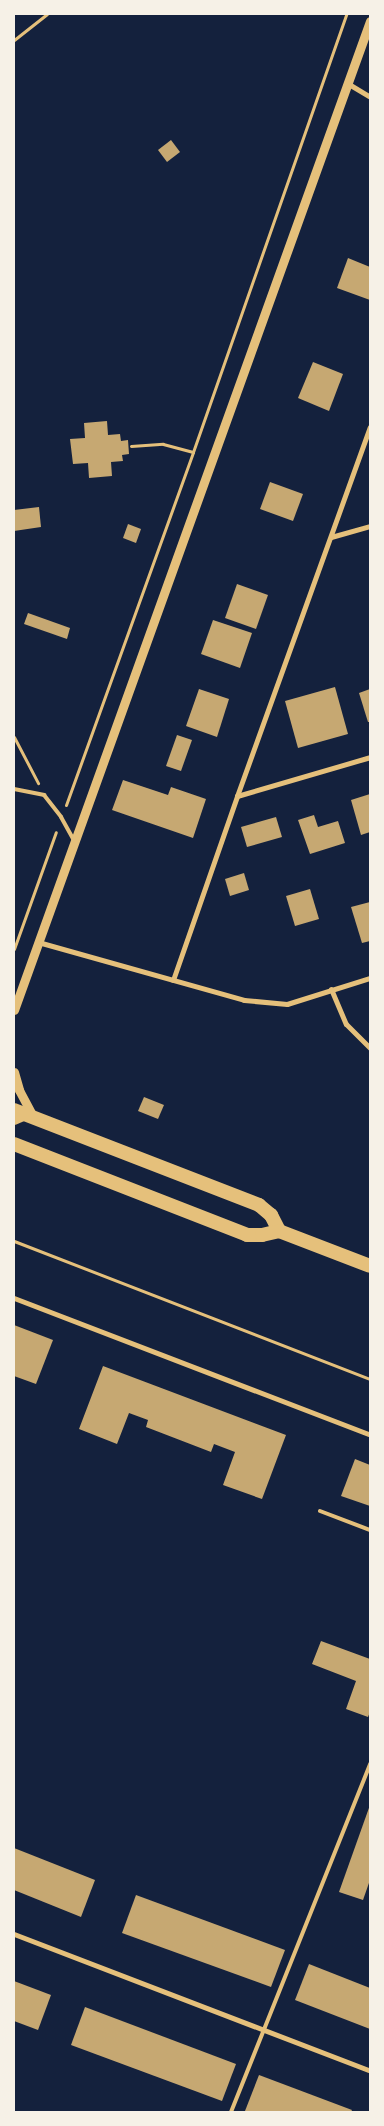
<!DOCTYPE html>
<html>
<head>
<meta charset="utf-8">
<style>
  body { margin:0 }
  #map { position:relative; width:384px; height:2126px; overflow:hidden; background:#14213d; font-family:"Exo 2",sans-serif }
  div>[style] { position:absolute }
  .building>* { inset:0; background:#c6a872 }
  .path>* { height:3px; margin:-1.5px; padding:0 1.5px; transform-origin:1.5px; border-radius:1.5px; background:#e5c07b }
  .service>* { height:4px; margin:-2px; padding:0 2px; transform-origin:2px; border-radius:2px; background:#e5c07b }
  .minor>* { height:5px; margin:-2.5px; padding:0 2.5px; transform-origin:2.5px; border-radius:2.5px; background:#e5c07b }
  .tertiary>* { height:9px; margin:-4.5px; padding:0 4.5px; transform-origin:4.5px; border-radius:4.5px; background:#e5c07b }
  .trunk>* { height:14px; margin:-7px; padding:0 7px; transform-origin:7px; border-radius:7px; background:#e5c07b }
  span { translate:-50% -50%; white-space:nowrap; text-align:center; line-height:1.15; -webkit-text-stroke:5px #f6f1e7; paint-order:stroke }
  .frame { position:absolute; inset:0; border:15px solid #f6f1e7; pointer-events:none }
</style>
</head>
<body>
<div id="map">
  <div class="building">
    <i style="clip-path:polygon(171px 140px,180px 152px,167px 162px,158px 150px)"></i>
    <i style="clip-path:polygon(348px 258px,370px 267px,370px 300px,337px 288px)"></i>
    <i style="clip-path:polygon(313px 362px,343px 374px,329px 411px,298px 398px)"></i>
    <i style="clip-path:polygon(107px 421px,108px 435px,120px 434px,121px 441px,128px 440px,129px 454px,122px 455px,123px 461px,111px 462px,112px 476px,89px 478px,88px 463px,73px 464px,70px 439px,85px 438px,84px 423px)"></i>
    <i style="clip-path:polygon(270px 482px,303px 494px,293px 521px,260px 509px)"></i>
    <i style="clip-path:polygon(39px 507px,41px 527px,14px 531px,14px 510px)"></i>
    <i style="clip-path:polygon(128px 524px,141px 529px,136px 543px,123px 538px)"></i>
    <i style="clip-path:polygon(237px 584px,268px 595px,256px 629px,225px 618px)"></i>
    <i style="clip-path:polygon(28px 613px,70px 628px,67px 639px,24px 624px)"></i>
    <i style="clip-path:polygon(213px 620px,252px 633px,240px 668px,201px 654px)"></i>
    <i style="clip-path:polygon(335px 687px,348px 734px,298px 748px,285px 701px)"></i>
    <i style="clip-path:polygon(199px 689px,229px 699px,217px 737px,186px 726px)"></i>
    <i style="clip-path:polygon(370px 689px,370px 722px,368px 722px,359px 693px)"></i>
    <i style="clip-path:polygon(177px 735px,192px 740px,181px 771px,166px 766px)"></i>
    <i style="clip-path:polygon(123px 780px,168px 795px,171px 787px,206px 799px,193px 838px,112px 810px)"></i>
    <i style="clip-path:polygon(370px 794px,370px 832px,361px 835px,351px 800px)"></i>
    <i style="clip-path:polygon(314px 815px,318px 827px,338px 821px,345px 843px,310px 854px,298px 820px)"></i>
    <i style="clip-path:polygon(276px 817px,282px 837px,247px 847px,241px 827px)"></i>
    <i style="clip-path:polygon(244px 873px,249px 890px,230px 896px,225px 879px)"></i>
    <i style="clip-path:polygon(310px 889px,319px 919px,295px 926px,286px 896px)"></i>
    <i style="clip-path:polygon(370px 902px,370px 941px,362px 943px,351px 907px)"></i>
    <i style="clip-path:polygon(144px 1097px,164px 1105px,158px 1119px,138px 1111px)"></i>
    <i style="clip-path:polygon(14px 1325px,53px 1340px,36px 1384px,14px 1376px)"></i>
    <i style="clip-path:polygon(103px 1366px,286px 1435px,262px 1499px,223px 1485px,235px 1452px,214px 1444px,211px 1452px,146px 1427px,148px 1420px,129px 1413px,117px 1444px,79px 1429px)"></i>
    <i style="clip-path:polygon(355px 1459px,370px 1465px,370px 1506px,341px 1496px)"></i>
    <i style="clip-path:polygon(321px 1641px,370px 1659px,370px 1712px,368px 1717px,346px 1709px,356px 1681px,312px 1664px)"></i>
    <i style="clip-path:polygon(370px 1805px,370px 1880px,363px 1900px,339px 1892px)"></i>
    <i style="clip-path:polygon(14px 1848px,95px 1880px,81px 1917px,14px 1890px)"></i>
    <i style="clip-path:polygon(136px 1895px,285px 1950px,271px 1987px,122px 1933px)"></i>
    <i style="clip-path:polygon(309px 1964px,370px 1988px,370px 2029px,295px 2000px)"></i>
    <i style="clip-path:polygon(14px 1981px,51px 1995px,38px 2030px,14px 2021px)"></i>
    <i style="clip-path:polygon(85px 2007px,236px 2064px,222px 2101px,71px 2045px)"></i>
    <i style="clip-path:polygon(259px 2075px,352px 2110px,351px 2112px,245px 2111px)"></i>
  </div>
  <div class="path">
    <i style="left:14px;top:40px;width:42px;rotate:-38.2deg"></i>
    <i style="left:131px;top:446px;width:32px;rotate:-4deg"></i>
    <i style="left:163px;top:444px;width:31px;rotate:15deg"></i>
    <i style="left:14px;top:737px;width:52px;rotate:62.4deg"></i>
    <i style="left:66px;top:805px;width:375px;rotate:-70.2deg"></i>
    <i style="left:193px;top:452px;width:464px;rotate:-70.7deg"></i>
    <i style="left:14px;top:949px;width:124px;rotate:-70.3deg"></i>
    <i style="left:14px;top:1241px;width:382px;rotate:21.2deg"></i>
  </div>
  <div class="service">
    <i style="left:14px;top:789px;width:31px;rotate:11deg"></i>
    <i style="left:44px;top:795px;width:28px;rotate:52deg"></i>
    <i style="left:61px;top:817px;width:26px;rotate:61deg"></i>
    <i style="left:320px;top:1511px;width:53px;rotate:20.8deg"></i>
    <i style="left:231px;top:2112px;width:375px;rotate:-68.2deg"></i>
  </div>
  <div class="minor">
    <i style="left:347px;top:83px;width:27px;rotate:31deg"></i>
    <i style="left:331px;top:537px;width:41px;rotate:-15.8deg"></i>
    <i style="left:237px;top:796px;width:139px;rotate:-16.3deg"></i>
    <i style="left:38px;top:942px;width:214px;rotate:15.7deg"></i>
    <i style="left:244px;top:1000px;width:43px;rotate:5.3deg"></i>
    <i style="left:287px;top:1004px;width:87px;rotate:-17.4deg"></i>
    <i style="left:173px;top:980px;width:195px;rotate:-70.8deg"></i>
    <i style="left:237px;top:796px;width:392px;rotate:-70.2deg"></i>
    <i style="left:331px;top:989px;width:38px;rotate:67deg"></i>
    <i style="left:346px;top:1024px;width:34px;rotate:45deg"></i>
    <i style="left:14px;top:1298px;width:381px;rotate:21deg"></i>
    <i style="left:14px;top:1934px;width:381px;rotate:21deg"></i>
  </div>
  <div class="tertiary">
    <i style="left:14px;top:1010px;width:1051px;rotate:-70.2deg"></i>
    <i style="left:14px;top:1072px;width:19px;rotate:74deg"></i>
    <i style="left:19px;top:1090px;width:32px;rotate:62deg"></i>
    <i style="left:14px;top:1120px;width:12px;rotate:-24deg"></i>
  </div>
  <div class="trunk">
    <i style="left:14px;top:1110px;width:263px;rotate:21.2deg"></i>
    <i style="left:259px;top:1205px;width:16px;rotate:40deg"></i>
    <i style="left:271px;top:1215px;width:18px;rotate:63deg"></i>
    <i style="left:14px;top:1144px;width:250px;rotate:21.3deg"></i>
    <i style="left:247px;top:1235px;width:15px"></i>
    <i style="left:262px;top:1235px;width:17px;rotate:-13deg"></i>
    <i style="left:279px;top:1231px;width:97px;rotate:21deg"></i>
  </div>
  <div class="frame"></div>
</div>
</body>
</html>
